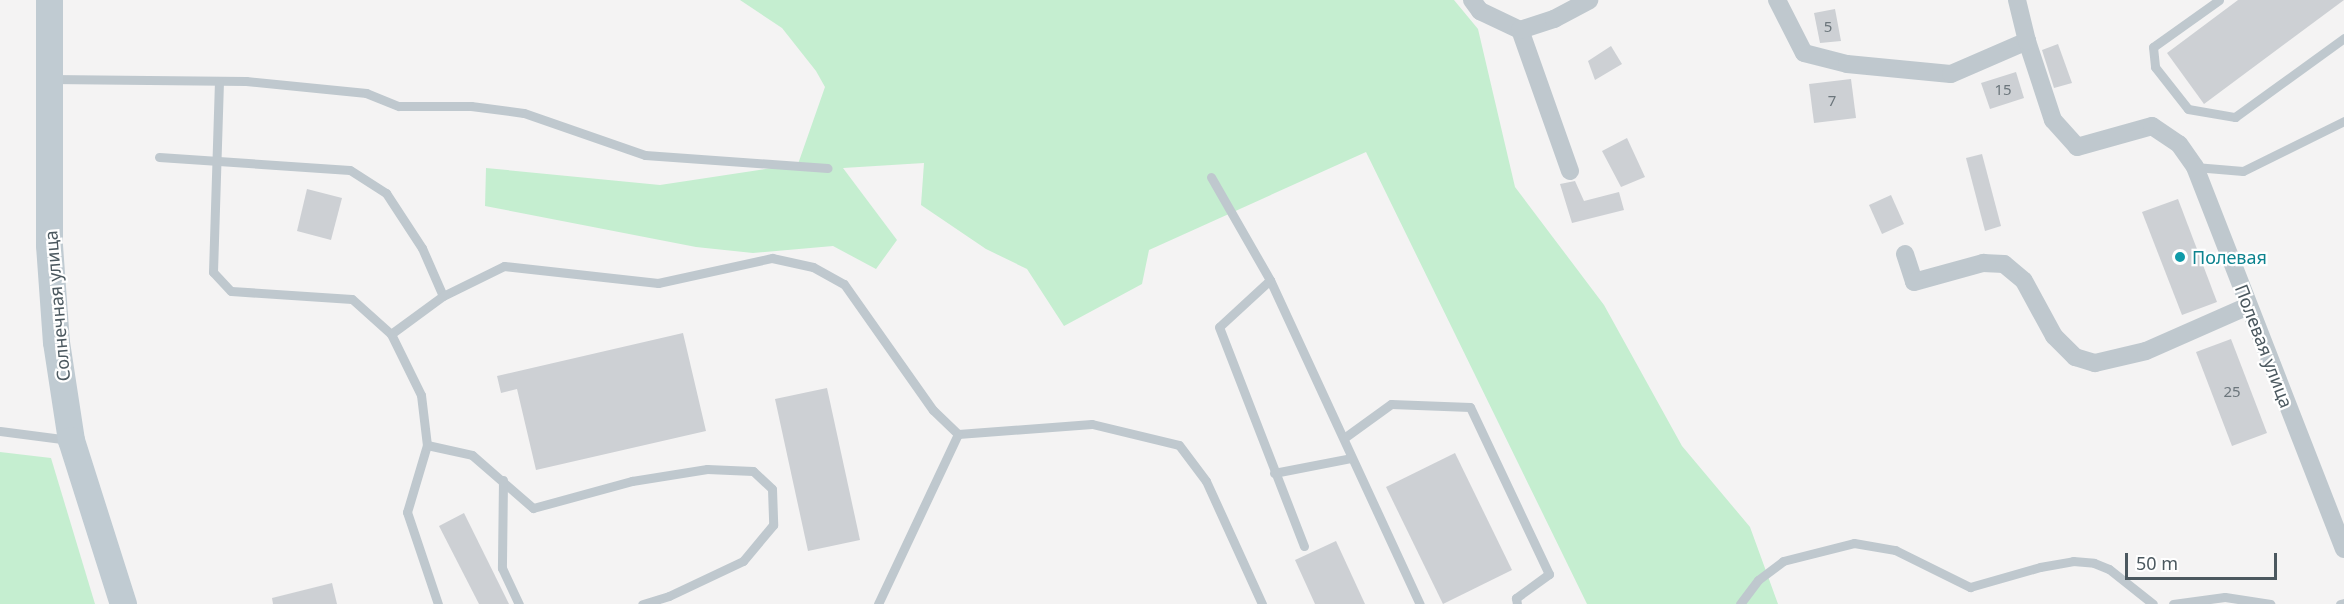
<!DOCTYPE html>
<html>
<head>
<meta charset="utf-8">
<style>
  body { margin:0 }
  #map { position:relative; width:2344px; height:604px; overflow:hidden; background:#f4f3f3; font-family:"Noto Sans",sans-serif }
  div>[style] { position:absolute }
  .green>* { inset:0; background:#c5eed0 }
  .building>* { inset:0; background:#cdd0d4 }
  .lane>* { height:9px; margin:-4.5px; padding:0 4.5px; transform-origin:4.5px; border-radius:4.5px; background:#bfc8ce }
  .street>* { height:18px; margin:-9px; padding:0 9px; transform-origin:9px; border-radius:9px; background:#bfc8ce }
  .secondary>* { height:27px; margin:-13.5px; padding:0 13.5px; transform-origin:13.5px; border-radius:13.5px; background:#c0cbd2 }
  .dots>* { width:16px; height:16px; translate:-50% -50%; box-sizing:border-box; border:3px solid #fff; border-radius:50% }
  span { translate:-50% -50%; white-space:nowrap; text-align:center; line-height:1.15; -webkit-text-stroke:4.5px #fff; paint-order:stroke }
  .number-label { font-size:15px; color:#6c767c }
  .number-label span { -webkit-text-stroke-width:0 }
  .culture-label { font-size:18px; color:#0d838f }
  .left { translate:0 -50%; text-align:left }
  .street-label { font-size:18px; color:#4b585f }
  .scale { position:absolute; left:2125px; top:553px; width:152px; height:27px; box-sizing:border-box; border:3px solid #4b585f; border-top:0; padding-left:8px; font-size:18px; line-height:21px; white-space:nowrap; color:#4b585f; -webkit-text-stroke:4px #fff; paint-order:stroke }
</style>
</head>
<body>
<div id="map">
  <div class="green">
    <i style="clip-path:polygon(740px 0,1454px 0,1478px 29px,1515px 187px,1604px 305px,1682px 446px,1750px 527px,1778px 604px,1587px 604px,1366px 152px,1149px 250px,1142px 284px,1064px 326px,1027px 269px,986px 249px,921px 205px,924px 163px,843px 168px,897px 240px,876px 269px,833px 246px,753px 253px,696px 247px,485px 206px,486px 168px,660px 185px,798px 164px,825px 87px,816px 71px,782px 28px)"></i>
    <i style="clip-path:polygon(0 452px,51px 458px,95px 604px,0 604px)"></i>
  </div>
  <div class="building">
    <i style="clip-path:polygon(2238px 0,2344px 0,2204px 104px,2167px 53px)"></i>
    <i style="clip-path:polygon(1835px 9px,1841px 41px,1820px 43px,1814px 13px)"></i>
    <i style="clip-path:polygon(2058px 44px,2072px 83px,2054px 88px,2042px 50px)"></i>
    <i style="clip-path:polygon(1611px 46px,1622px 64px,1595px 80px,1588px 61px)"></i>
    <i style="clip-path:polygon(2016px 72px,2024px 98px,1990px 109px,1981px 83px)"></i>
    <i style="clip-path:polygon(1851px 79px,1856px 118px,1814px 123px,1809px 84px)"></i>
    <i style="clip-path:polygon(1627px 138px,1645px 177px,1621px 187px,1602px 151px)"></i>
    <i style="clip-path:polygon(1982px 154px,2001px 226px,1985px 231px,1966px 158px)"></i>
    <i style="clip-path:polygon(1575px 181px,1584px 201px,1619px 192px,1624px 210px,1572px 223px,1560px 184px)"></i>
    <i style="clip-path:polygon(307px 189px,342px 198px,331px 240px,297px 231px)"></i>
    <i style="clip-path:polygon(1891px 195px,1904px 224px,1882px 234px,1869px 205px)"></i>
    <i style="clip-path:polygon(2178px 199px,2217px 302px,2182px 315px,2142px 212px)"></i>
    <i style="clip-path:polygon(683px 333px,706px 431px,536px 470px,517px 389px,501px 393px,497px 376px)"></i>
    <i style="clip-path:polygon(2231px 339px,2267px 433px,2232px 446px,2196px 352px)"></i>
    <i style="clip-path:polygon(827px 388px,860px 540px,808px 551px,775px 399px)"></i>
    <i style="clip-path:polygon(1455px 453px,1512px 570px,1443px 604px,1386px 487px)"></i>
    <i style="clip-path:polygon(464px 513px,509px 604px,479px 604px,439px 526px)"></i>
    <i style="clip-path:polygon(1336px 541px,1365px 604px,1315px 604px,1295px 560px)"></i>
    <i style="clip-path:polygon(332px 583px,337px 604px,273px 604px,272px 598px)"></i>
  </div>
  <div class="lane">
    <i style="left:2219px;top:0;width:81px;rotate:144.5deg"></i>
    <i style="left:2153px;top:47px;width:20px;rotate:84deg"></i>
    <i style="left:2155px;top:67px;width:53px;rotate:51.8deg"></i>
    <i style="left:2188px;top:109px;width:48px;rotate:9.7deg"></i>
    <i style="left:2235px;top:117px;width:135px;rotate:-35.9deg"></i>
    <i style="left:51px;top:79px;width:195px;rotate:0.6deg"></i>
    <i style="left:246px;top:81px;width:121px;rotate:5.7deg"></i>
    <i style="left:366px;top:93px;width:35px;rotate:22deg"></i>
    <i style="left:399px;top:106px;width:72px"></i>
    <i style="left:471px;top:106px;width:53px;rotate:7.5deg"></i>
    <i style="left:524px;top:113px;width:128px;rotate:19.1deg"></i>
    <i style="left:645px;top:155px;width:183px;rotate:4.1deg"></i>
    <i style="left:219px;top:81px;width:191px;rotate:91.8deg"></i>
    <i style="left:213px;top:272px;width:26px;rotate:47deg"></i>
    <i style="left:231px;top:291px;width:121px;rotate:3.8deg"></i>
    <i style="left:352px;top:299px;width:52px;rotate:41.9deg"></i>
    <i style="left:391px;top:334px;width:68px;rotate:63.8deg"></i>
    <i style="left:421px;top:395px;width:50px;rotate:83.2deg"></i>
    <i style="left:427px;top:445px;width:70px;rotate:106.6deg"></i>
    <i style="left:407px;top:512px;width:97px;rotate:71.4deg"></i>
    <i style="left:159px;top:157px;width:191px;rotate:3.9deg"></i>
    <i style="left:350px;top:170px;width:43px;rotate:32.6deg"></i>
    <i style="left:386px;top:193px;width:66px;rotate:56.8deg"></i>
    <i style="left:422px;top:248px;width:52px;rotate:66.4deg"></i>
    <i style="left:2195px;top:167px;width:48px;rotate:4.8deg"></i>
    <i style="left:2243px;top:171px;width:113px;rotate:-26.3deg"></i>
    <i style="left:1211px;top:177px;width:119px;rotate:60.2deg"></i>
    <i style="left:1270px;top:280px;width:357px;rotate:65.2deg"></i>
    <i style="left:1270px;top:280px;width:69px;rotate:137.3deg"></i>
    <i style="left:1219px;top:327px;width:235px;rotate:68.8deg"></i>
    <i style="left:391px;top:334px;width:64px;rotate:-36.2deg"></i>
    <i style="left:443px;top:296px;width:68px;rotate:-26.2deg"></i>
    <i style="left:504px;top:266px;width:155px;rotate:6.3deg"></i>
    <i style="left:658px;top:283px;width:117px;rotate:-12.4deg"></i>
    <i style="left:772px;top:258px;width:42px;rotate:12.4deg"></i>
    <i style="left:813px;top:267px;width:35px;rotate:29deg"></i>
    <i style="left:844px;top:284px;width:154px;rotate:54.8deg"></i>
    <i style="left:933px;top:410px;width:35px;rotate:44deg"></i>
    <i style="left:958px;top:434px;width:134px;rotate:-4.3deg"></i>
    <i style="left:1092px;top:424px;width:89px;rotate:13.6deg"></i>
    <i style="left:1179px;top:445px;width:45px;rotate:53.1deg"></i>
    <i style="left:1206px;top:481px;width:135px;rotate:65.5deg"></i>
    <i style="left:0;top:431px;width:70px;rotate:7.4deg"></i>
    <i style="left:1344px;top:438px;width:58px;rotate:-35.9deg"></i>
    <i style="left:1391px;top:404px;width:79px;rotate:2.2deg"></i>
    <i style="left:1470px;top:407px;width:185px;rotate:64.7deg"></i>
    <i style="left:1549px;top:574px;width:41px;rotate:144deg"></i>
    <i style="left:1516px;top:598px;width:6px;rotate:81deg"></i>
    <i style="left:427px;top:445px;width:46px;rotate:12.5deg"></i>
    <i style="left:472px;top:455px;width:81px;rotate:41deg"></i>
    <i style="left:533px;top:508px;width:103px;rotate:-15.3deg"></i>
    <i style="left:632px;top:481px;width:76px;rotate:-9.1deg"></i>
    <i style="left:707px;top:469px;width:46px;rotate:2.5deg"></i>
    <i style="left:753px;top:471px;width:26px;rotate:43deg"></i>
    <i style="left:772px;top:489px;width:36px;rotate:88deg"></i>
    <i style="left:773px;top:525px;width:47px;rotate:129.8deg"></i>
    <i style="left:743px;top:561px;width:82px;rotate:154.7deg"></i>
    <i style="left:669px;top:596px;width:28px;rotate:163deg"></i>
    <i style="left:1274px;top:473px;width:78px;rotate:-11deg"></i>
    <i style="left:503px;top:480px;width:88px;rotate:90.7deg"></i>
    <i style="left:502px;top:568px;width:40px;rotate:65deg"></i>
    <i style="left:878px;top:604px;width:188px;rotate:-64.8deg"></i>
    <i style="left:1740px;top:604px;width:30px;rotate:-53deg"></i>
    <i style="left:1758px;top:580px;width:31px;rotate:-37deg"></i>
    <i style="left:1783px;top:561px;width:73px;rotate:-14.2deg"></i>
    <i style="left:1854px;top:543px;width:42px;rotate:9.7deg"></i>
    <i style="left:1895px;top:550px;width:84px;rotate:26.3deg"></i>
    <i style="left:1970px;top:587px;width:73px;rotate:-15.9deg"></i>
    <i style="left:2040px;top:567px;width:34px;rotate:-10deg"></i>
    <i style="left:2073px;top:561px;width:21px;rotate:5deg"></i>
    <i style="left:2094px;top:563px;width:16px;rotate:22deg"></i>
    <i style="left:2109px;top:569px;width:56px;rotate:38.5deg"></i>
    <i style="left:2173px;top:604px;width:52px;rotate:-7.7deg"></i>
    <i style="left:2225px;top:597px;width:46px;rotate:8.8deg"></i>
    <i style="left:2340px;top:604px;width:4px;rotate:-14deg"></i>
  </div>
  <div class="street">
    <i style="left:1472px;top:0;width:14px;rotate:54deg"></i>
    <i style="left:1480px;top:11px;width:44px;rotate:25.4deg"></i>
    <i style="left:1777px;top:0;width:59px;rotate:63deg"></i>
    <i style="left:1804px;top:53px;width:44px;rotate:14.3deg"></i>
    <i style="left:1847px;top:64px;width:104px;rotate:5.5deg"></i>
    <i style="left:1951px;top:74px;width:83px;rotate:-23.5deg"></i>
    <i style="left:2027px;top:41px;width:83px;rotate:71.8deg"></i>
    <i style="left:2053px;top:120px;width:36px;rotate:48deg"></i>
    <i style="left:2077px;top:147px;width:78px;rotate:-15.6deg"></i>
    <i style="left:2152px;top:126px;width:32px;rotate:34deg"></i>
    <i style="left:2179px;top:144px;width:28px;rotate:55deg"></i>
    <i style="left:2195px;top:167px;width:410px;rotate:68.7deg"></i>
    <i style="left:2017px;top:0;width:42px;rotate:76.3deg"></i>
    <i style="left:1570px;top:171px;width:150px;rotate:-109.5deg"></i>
    <i style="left:1520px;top:30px;width:36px;rotate:-18deg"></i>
    <i style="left:1554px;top:19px;width:40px;rotate:-28deg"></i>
    <i style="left:1905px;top:254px;width:29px;rotate:72deg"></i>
    <i style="left:1914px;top:282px;width:72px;rotate:-15.4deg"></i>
    <i style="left:1983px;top:263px;width:21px;rotate:3deg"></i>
    <i style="left:2004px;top:264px;width:26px;rotate:40deg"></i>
    <i style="left:2024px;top:281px;width:63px;rotate:61.4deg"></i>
    <i style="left:2054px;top:336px;width:30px;rotate:45deg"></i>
    <i style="left:2075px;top:357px;width:21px;rotate:17deg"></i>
    <i style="left:2095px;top:363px;width:52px;rotate:-13.2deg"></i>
    <i style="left:2146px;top:351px;width:111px;rotate:-23.8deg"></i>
  </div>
  <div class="secondary">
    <i style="left:49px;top:0;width:245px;rotate:90deg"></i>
    <i style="left:49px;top:245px;width:97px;rotate:85.9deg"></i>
    <i style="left:56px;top:342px;width:99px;rotate:81.3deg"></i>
    <i style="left:71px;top:440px;width:172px;rotate:72.4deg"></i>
  </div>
  <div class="dots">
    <i style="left:2180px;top:257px;background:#0f9aa8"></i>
  </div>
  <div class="number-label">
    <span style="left:1828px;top:27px">5</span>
    <span style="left:2003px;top:90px">15</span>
    <span style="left:1832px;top:101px">7</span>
    <span style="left:2232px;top:392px">25</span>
  </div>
  <div class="culture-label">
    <span class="left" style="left:2192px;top:257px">Полевая</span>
  </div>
  <div class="street-label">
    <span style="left:57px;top:306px;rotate:-95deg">Солнечная улица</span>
    <span style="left:2264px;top:346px;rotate:69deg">Полевая улица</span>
  </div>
  <div class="scale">50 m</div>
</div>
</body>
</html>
